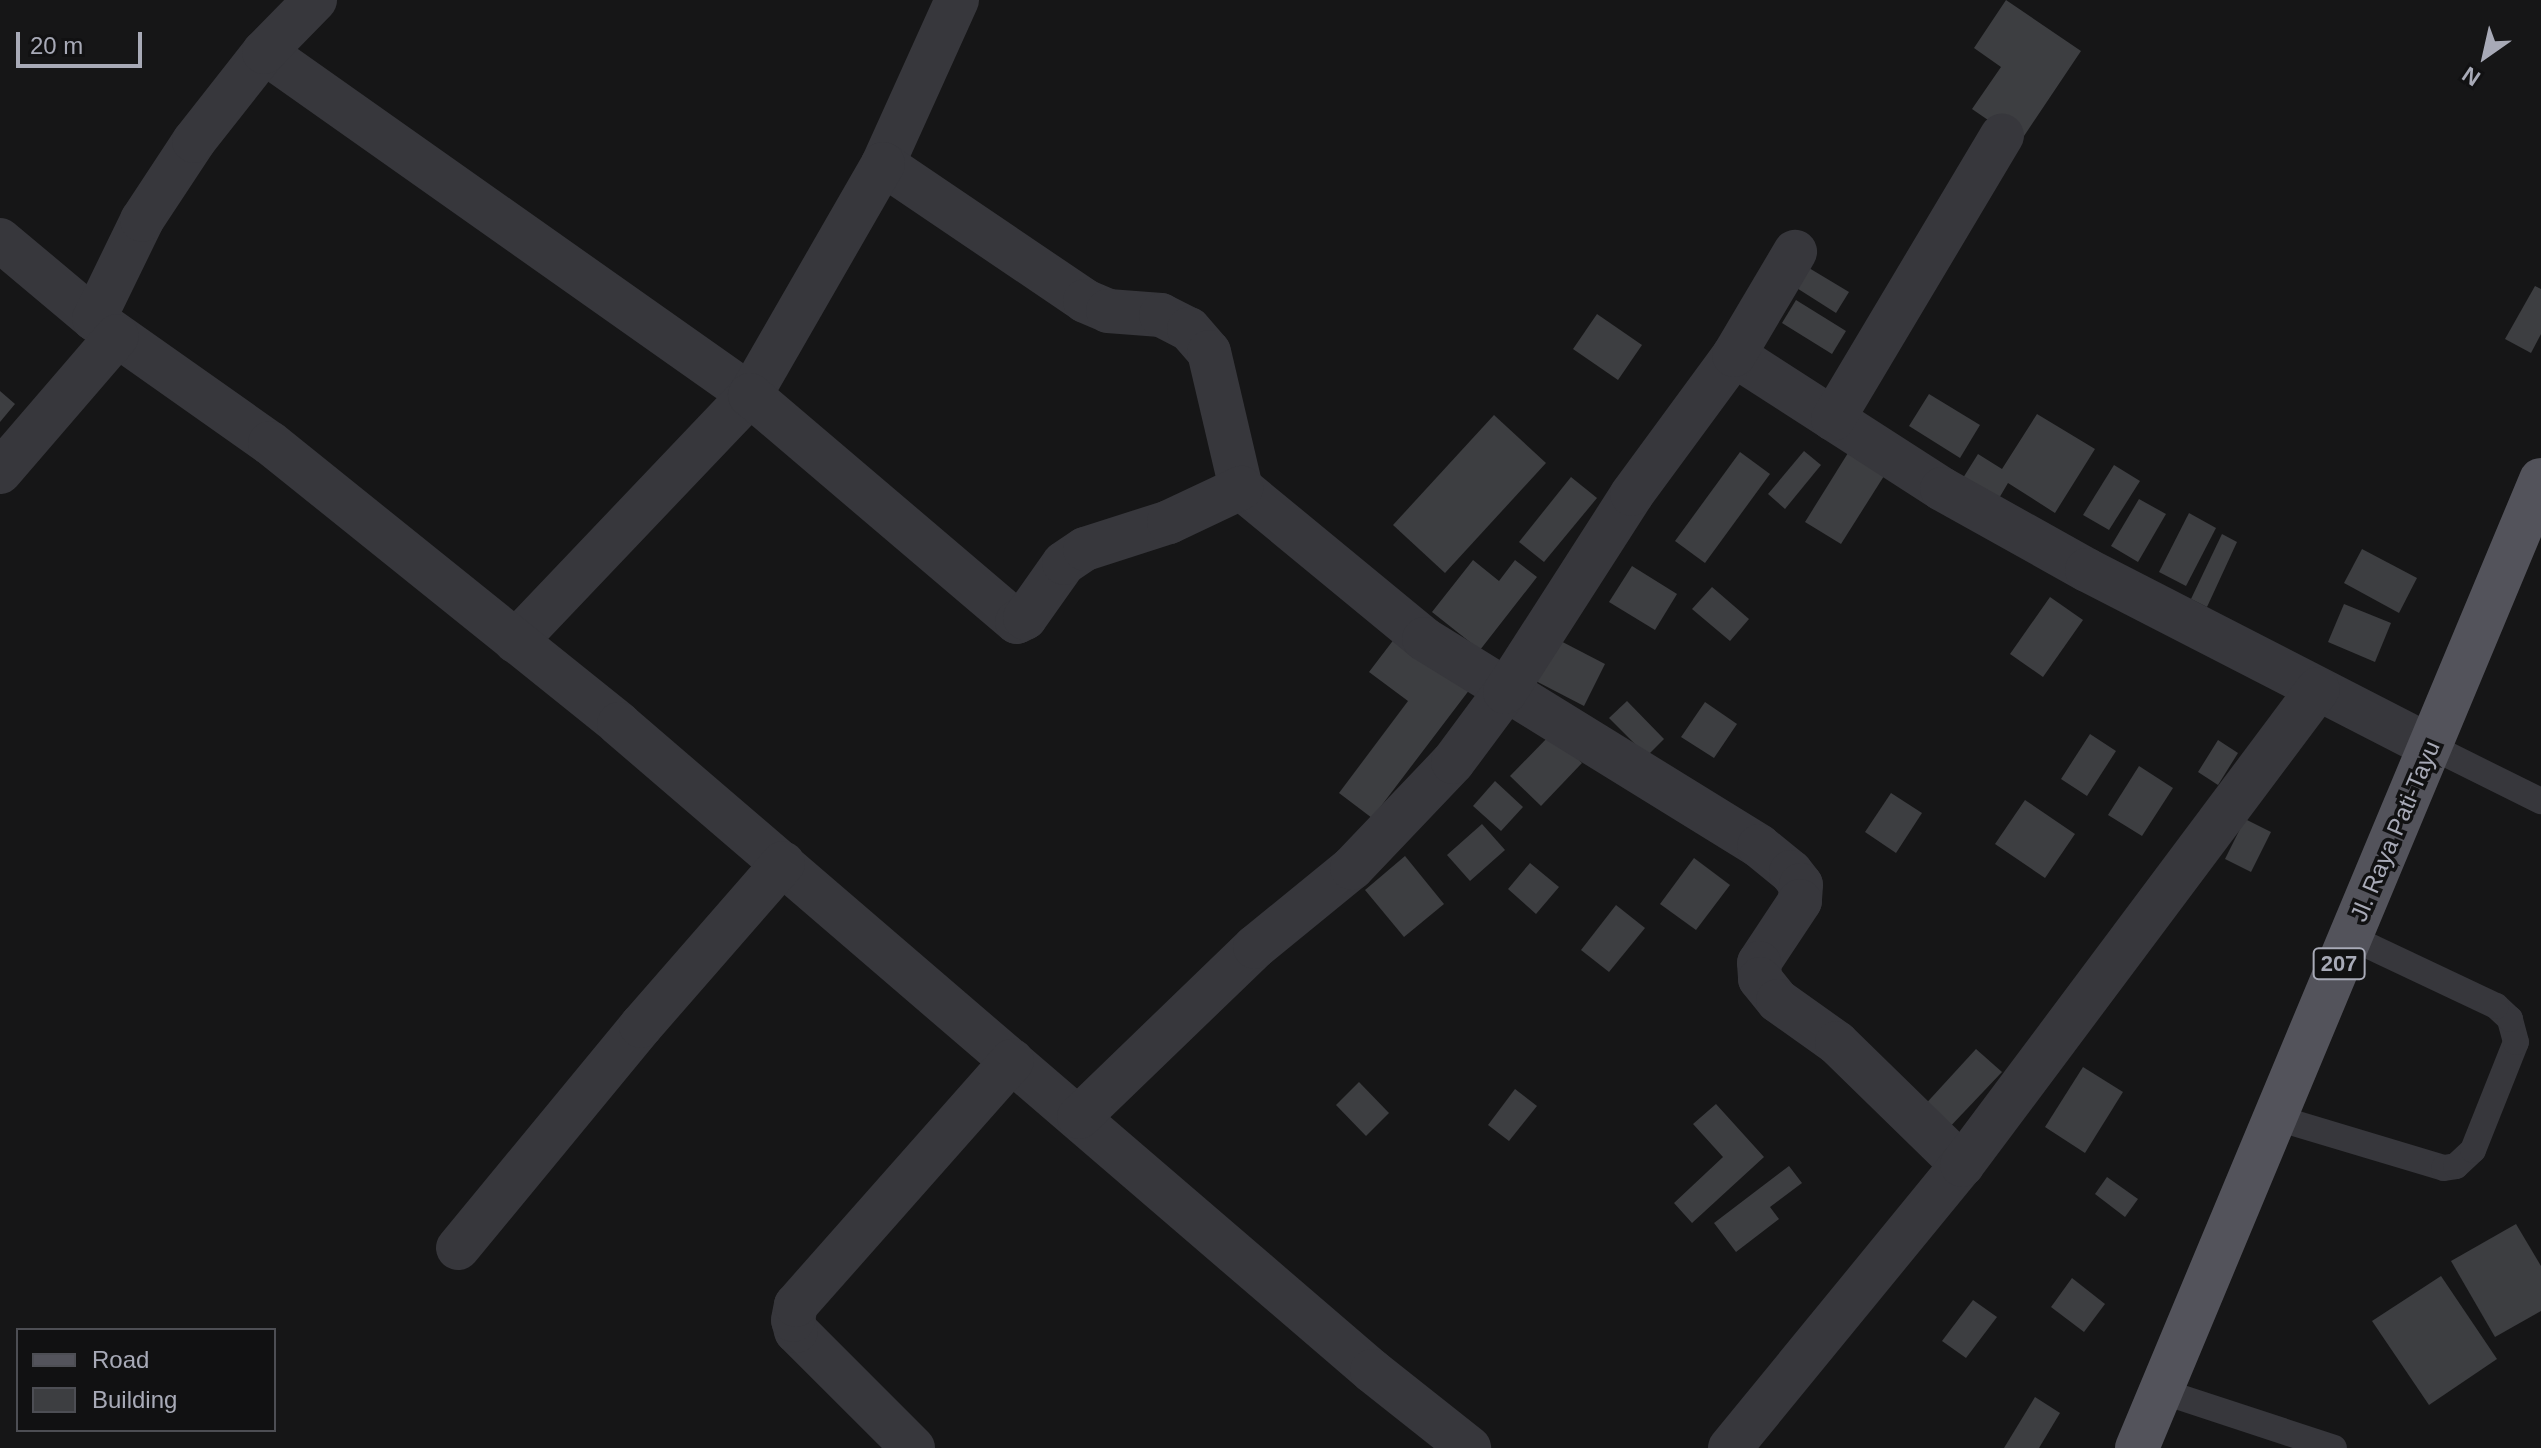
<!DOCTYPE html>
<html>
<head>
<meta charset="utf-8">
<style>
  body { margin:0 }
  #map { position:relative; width:2541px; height:1448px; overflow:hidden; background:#161617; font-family:Helvetica,sans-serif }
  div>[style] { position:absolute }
  .building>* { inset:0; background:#3d3e41 }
  .service>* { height:26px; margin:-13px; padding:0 13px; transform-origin:13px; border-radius:13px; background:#37373c }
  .minor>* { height:44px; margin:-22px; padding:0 22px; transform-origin:22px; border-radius:22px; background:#37373c }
  .primary>* { height:44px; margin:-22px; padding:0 22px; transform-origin:22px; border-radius:22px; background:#53535b }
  span { translate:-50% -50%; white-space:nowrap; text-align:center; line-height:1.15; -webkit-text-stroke:7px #111112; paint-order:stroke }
  .shield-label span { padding:2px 6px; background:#111112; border:2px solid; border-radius:6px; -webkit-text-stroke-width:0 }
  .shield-label { font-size:22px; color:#a8aab7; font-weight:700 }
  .street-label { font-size:24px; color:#a8aab7 }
  .legend { position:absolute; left:16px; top:1328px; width:260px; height:104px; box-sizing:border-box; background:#111112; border:2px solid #4d4e54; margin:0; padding:10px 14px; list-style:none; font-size:24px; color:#a8aab7 }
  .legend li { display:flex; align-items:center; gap:16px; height:40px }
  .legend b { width:40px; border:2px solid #4d4e54 }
  .north { position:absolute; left:2445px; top:16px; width:80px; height:80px; -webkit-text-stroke:6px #111112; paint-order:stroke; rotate:214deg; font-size:22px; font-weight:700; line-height:32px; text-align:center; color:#a8aab7 }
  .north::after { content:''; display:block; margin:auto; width:28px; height:36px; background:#a8aab7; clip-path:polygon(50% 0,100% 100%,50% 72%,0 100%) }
  .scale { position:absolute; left:16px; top:32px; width:126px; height:36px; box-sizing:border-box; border:4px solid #a8aab7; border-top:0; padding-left:10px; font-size:24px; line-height:28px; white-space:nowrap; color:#a8aab7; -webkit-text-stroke:6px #111112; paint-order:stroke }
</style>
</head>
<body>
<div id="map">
  <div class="building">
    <i style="clip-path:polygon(2006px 0,2081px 51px,2020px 142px,1972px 109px,2001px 67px,1974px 48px)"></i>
    <i style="clip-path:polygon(1804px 265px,1849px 292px,1836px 313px,1792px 285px)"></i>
    <i style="clip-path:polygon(2535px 286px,2541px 289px,2541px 334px,2531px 353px,2505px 339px)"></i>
    <i style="clip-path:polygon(1796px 300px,1846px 331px,1832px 354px,1782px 323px)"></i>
    <i style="clip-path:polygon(1597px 314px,1642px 345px,1618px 380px,1573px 349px)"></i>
    <i style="clip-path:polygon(0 391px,15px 404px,0 422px)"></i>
    <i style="clip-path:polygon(1929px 394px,1980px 425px,1960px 458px,1909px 426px)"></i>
    <i style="clip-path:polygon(2037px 414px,2095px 449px,2055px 513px,2008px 483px,1998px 500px,1963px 478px,1978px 454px,2002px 469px)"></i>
    <i style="clip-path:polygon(1494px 415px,1546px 463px,1445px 573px,1393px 525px)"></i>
    <i style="clip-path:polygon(1804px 451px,1821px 465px,1785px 509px,1768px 494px)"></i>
    <i style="clip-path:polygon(1740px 452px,1770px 474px,1705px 563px,1675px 541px)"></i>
    <i style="clip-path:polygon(1848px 453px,1884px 476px,1841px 544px,1805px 522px)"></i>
    <i style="clip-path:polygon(2114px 465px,2140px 481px,2109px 530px,2083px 515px)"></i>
    <i style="clip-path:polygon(1571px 477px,1597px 498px,1544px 562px,1519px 542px)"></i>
    <i style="clip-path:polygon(2139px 499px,2166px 514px,2138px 562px,2111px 546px)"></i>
    <i style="clip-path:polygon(2189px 513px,2216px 528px,2186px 586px,2159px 572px)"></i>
    <i style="clip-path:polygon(2222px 534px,2237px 542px,2207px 607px,2191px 599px)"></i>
    <i style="clip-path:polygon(2362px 549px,2417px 578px,2399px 613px,2344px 583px)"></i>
    <i style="clip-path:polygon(1473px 560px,1499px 581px,1515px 560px,1537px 577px,1480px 650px,1432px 612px)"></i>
    <i style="clip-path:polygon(1632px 566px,1677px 594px,1655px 630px,1609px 602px)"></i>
    <i style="clip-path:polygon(1712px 587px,1749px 619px,1730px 641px,1692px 609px)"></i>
    <i style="clip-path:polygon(2050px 597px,2083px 620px,2043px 677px,2010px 654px)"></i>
    <i style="clip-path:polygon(2344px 604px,2391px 623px,2375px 662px,2328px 642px)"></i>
    <i style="clip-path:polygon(1398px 634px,1470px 689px,1372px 818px,1339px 793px,1408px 701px,1369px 672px)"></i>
    <i style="clip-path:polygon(1551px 636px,1605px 664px,1584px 706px,1530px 678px)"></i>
    <i style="clip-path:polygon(1627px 701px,1664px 739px,1647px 756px,1609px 718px)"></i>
    <i style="clip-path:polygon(1705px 702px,1737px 724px,1714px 758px,1681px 737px)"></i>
    <i style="clip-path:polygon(1551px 734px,1582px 763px,1541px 806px,1510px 776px)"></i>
    <i style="clip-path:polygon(2090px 734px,2116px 751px,2087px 796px,2061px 779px)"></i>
    <i style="clip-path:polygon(2218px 740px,2238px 753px,2218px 785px,2198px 772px)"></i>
    <i style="clip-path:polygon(2139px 766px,2173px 788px,2142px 836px,2108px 815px)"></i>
    <i style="clip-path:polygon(1495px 781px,1523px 807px,1501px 831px,1473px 806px)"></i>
    <i style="clip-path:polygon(1891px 793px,1922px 813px,1896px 853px,1865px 832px)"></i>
    <i style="clip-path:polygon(2025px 800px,2075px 834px,2045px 878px,1995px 844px)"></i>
    <i style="clip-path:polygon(2245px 819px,2271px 832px,2251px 872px,2225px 859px)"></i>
    <i style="clip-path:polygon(1482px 824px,1505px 850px,1470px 881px,1447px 855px)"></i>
    <i style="clip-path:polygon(1405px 856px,1444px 904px,1404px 937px,1365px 890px)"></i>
    <i style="clip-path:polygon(1694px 858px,1730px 885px,1696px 930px,1660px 904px)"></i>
    <i style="clip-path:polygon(1530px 863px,1559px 887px,1536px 914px,1508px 889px)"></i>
    <i style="clip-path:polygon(1616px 905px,1645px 928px,1609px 972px,1581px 950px)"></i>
    <i style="clip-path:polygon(1976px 1049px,2002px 1072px,1945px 1132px,1921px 1109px)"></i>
    <i style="clip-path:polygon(2083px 1067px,2123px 1092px,2085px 1153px,2045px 1127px)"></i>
    <i style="clip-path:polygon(1359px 1082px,1389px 1113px,1366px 1136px,1336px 1105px)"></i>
    <i style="clip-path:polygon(1515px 1089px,1537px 1106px,1509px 1141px,1488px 1125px)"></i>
    <i style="clip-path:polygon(1716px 1104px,1764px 1157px,1692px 1223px,1674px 1203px,1723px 1157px,1693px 1124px)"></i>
    <i style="clip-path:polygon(1789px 1166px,1802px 1183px,1770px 1207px,1779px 1219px,1736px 1252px,1714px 1223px)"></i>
    <i style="clip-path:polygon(2107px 1177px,2138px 1199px,2125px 1217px,2095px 1194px)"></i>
    <i style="clip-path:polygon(2516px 1224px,2541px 1266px,2541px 1311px,2495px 1337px,2451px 1261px)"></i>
    <i style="clip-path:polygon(2441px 1276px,2497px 1359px,2429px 1405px,2372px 1321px)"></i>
    <i style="clip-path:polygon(2072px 1278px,2105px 1304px,2084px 1332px,2051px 1307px)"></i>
    <i style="clip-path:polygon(1973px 1300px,1997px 1317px,1966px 1358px,1942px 1341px)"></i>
    <i style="clip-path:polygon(2035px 1397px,2060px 1413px,2039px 1448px,2004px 1448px)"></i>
  </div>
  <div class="service">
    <i style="left:2432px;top:747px;width:122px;rotate:26.4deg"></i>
    <i style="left:2274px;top:1117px;width:177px;rotate:16.7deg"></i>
    <i style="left:2444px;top:1168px;width:12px;rotate:-9deg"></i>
    <i style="left:2456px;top:1166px;width:23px;rotate:-43deg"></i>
    <i style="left:2473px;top:1150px;width:116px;rotate:-68.3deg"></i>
    <i style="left:2516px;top:1042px;width:24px;rotate:-105deg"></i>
    <i style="left:2510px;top:1019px;width:19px;rotate:-137deg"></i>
    <i style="left:2496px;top:1006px;width:161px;rotate:-154.7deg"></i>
    <i style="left:2161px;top:1391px;width:182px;rotate:18.2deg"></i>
  </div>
  <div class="minor">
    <i style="left:957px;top:0;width:180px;rotate:114.3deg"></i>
    <i style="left:883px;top:164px;width:244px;rotate:34.1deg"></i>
    <i style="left:1085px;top:301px;width:25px;rotate:23deg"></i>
    <i style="left:1108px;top:311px;width:53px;rotate:4.3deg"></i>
    <i style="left:1161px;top:315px;width:31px;rotate:27deg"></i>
    <i style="left:1189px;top:329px;width:30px;rotate:49deg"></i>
    <i style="left:1209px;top:352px;width:140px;rotate:76.8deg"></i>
    <i style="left:1241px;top:488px;width:237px;rotate:39.5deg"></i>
    <i style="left:1424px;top:639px;width:394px;rotate:31.7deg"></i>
    <i style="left:1759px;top:846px;width:41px;rotate:39.1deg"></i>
    <i style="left:1791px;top:872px;width:16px;rotate:52deg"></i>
    <i style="left:1801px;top:885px;width:16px;rotate:94deg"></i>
    <i style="left:1800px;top:901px;width:74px;rotate:123.5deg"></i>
    <i style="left:1759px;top:963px;width:16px;rotate:86deg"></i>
    <i style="left:1760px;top:979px;width:28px;rotate:51deg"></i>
    <i style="left:1778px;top:1001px;width:72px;rotate:35.4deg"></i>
    <i style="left:1837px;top:1043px;width:175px;rotate:44.3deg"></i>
    <i style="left:264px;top:52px;width:595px;rotate:35.21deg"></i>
    <i style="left:750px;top:395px;width:340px;rotate:133.6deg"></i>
    <i style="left:883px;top:164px;width:267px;rotate:119.9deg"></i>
    <i style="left:750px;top:395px;width:350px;rotate:40.4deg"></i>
    <i style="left:1017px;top:622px;width:9px;rotate:-27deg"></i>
    <i style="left:1025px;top:618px;width:67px;rotate:-54.7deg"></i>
    <i style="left:1064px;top:563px;width:25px;rotate:-34deg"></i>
    <i style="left:1085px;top:549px;width:88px;rotate:-17.8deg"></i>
    <i style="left:1169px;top:522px;width:80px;rotate:-25.3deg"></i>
    <i style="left:0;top:240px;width:123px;rotate:40deg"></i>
    <i style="left:94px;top:319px;width:215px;rotate:35.2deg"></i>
    <i style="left:270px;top:443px;width:448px;rotate:38.8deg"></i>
    <i style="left:619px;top:724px;width:993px;rotate:40.67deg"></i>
    <i style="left:1372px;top:1371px;width:124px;rotate:38.4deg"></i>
    <i style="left:94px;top:319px;width:110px;rotate:-64.1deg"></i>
    <i style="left:142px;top:220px;width:95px;rotate:-56.6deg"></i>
    <i style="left:194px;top:141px;width:113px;rotate:-51.8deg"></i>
    <i style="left:264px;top:52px;width:73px;rotate:-45.6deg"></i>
    <i style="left:1734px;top:355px;width:247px;rotate:32.8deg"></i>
    <i style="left:1942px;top:489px;width:166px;rotate:29.2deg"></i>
    <i style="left:2087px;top:570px;width:388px;rotate:27.2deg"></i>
    <i style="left:1833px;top:419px;width:330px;rotate:-59.2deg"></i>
    <i style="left:0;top:472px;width:179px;rotate:-49.3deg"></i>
    <i style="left:1079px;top:1117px;width:245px;rotate:-44deg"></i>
    <i style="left:1255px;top:947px;width:125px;rotate:-39.2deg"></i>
    <i style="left:1352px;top:868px;width:146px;rotate:-46.4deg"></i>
    <i style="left:1453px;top:762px;width:87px;rotate:-53.4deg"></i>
    <i style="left:1505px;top:692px;width:235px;rotate:-57.3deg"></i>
    <i style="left:1632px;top:494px;width:172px;rotate:-53.7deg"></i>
    <i style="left:1734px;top:355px;width:120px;rotate:-59.4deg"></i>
    <i style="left:458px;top:1248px;width:288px;rotate:-50.5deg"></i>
    <i style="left:641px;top:1026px;width:216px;rotate:-48.9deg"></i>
    <i style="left:913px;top:1448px;width:165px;rotate:-135deg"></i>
    <i style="left:796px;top:1331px;width:11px;rotate:-105deg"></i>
    <i style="left:793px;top:1320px;width:15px;rotate:-79deg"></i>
    <i style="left:796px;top:1305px;width:326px;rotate:-48.5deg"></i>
    <i style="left:1730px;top:1448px;width:366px;rotate:-50.7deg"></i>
    <i style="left:1962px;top:1165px;width:594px;rotate:-53.21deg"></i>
  </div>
  <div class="primary">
    <i style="left:2137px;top:1448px;width:1049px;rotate:-67.35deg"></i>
  </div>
  <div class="shield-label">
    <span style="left:2339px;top:964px">207</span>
  </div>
  <div class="street-label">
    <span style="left:2395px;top:831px;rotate:-67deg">Jl. Raya Pati-Tayu</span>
  </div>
  <ul class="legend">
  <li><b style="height:10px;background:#53535b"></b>Road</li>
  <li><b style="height:22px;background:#3d3e41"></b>Building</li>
  </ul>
  <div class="north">N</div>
  <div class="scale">20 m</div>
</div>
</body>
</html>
